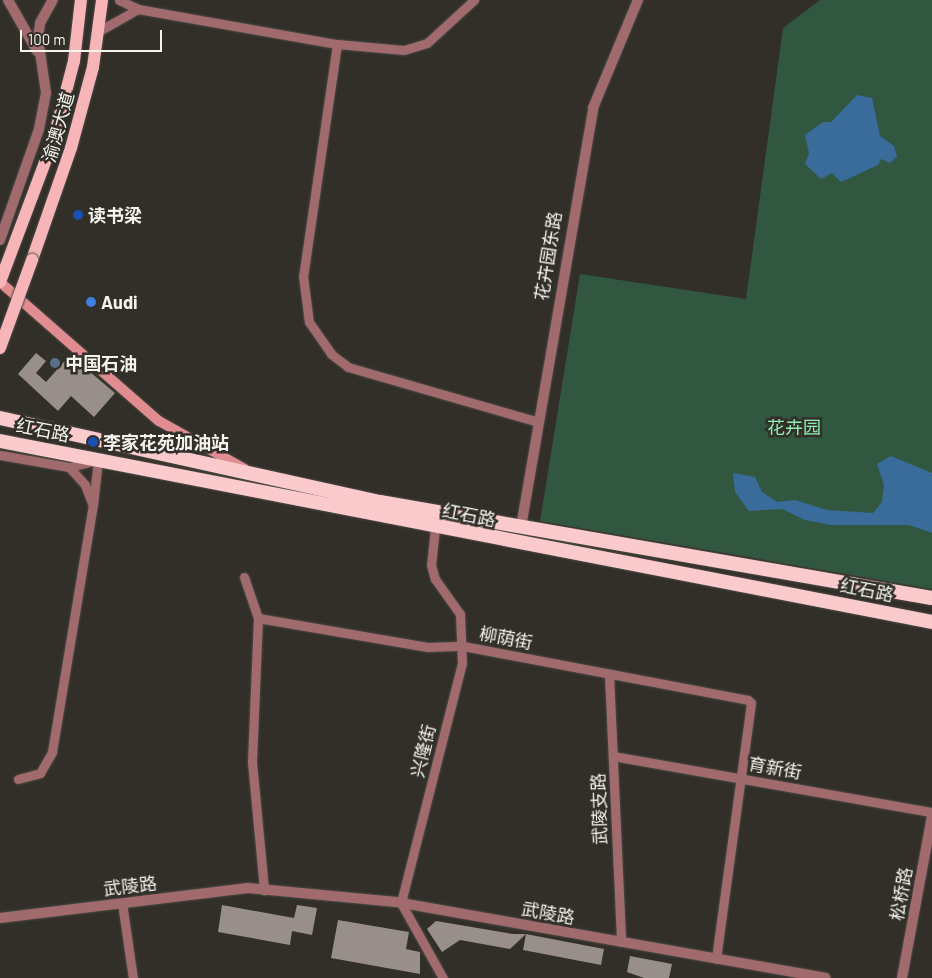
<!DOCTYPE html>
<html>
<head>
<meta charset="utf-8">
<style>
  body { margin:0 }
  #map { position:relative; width:932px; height:978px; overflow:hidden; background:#312f28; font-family:Barlow,"Noto Sans SC",sans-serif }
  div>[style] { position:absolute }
  .green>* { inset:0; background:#325740 }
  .water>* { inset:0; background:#396c9b }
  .building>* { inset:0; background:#988f8b }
  .roads { filter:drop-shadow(0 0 1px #4c4a44) drop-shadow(0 0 1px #4c4a44) }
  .minor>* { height:9px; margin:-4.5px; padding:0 4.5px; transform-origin:4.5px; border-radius:4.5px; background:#a16b6d }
  .tertiary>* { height:10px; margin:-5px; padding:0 5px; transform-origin:5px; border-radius:5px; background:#a16b6d }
  .secondary>* { height:10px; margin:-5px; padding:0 5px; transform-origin:5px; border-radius:5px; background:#e18c90 }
  .primary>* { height:12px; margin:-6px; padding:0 6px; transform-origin:6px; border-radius:6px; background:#f8b5b7 }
  .trunk>* { height:14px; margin:-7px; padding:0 7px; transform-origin:7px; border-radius:7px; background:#facacc }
  .bridges { filter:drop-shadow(0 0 1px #4c4a44) drop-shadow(0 0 1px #4c4a44) }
  .primary-bridge>* { height:12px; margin:-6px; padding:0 6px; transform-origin:6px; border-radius:6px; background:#f8b5b7 }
  .dots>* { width:14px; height:14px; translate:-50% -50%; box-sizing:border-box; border:2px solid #312f28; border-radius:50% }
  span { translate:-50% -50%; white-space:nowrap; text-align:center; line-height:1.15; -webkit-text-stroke:5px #312f28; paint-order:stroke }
  .street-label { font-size:18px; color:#f4f3ee }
  .poi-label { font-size:18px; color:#f4f3ee; font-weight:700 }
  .left { translate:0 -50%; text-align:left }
  .park-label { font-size:18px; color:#8decb1 }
  .scale { position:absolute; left:20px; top:30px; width:142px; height:22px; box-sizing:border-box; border:2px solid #f4f3ee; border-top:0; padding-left:6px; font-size:15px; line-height:18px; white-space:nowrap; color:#f4f3ee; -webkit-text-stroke:4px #312f28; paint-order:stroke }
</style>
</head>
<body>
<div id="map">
  <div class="green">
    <i style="clip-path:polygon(820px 0,932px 0,932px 589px,540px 521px,580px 274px,746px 299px,783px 28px)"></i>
  </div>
  <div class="water">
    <i style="clip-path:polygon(857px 95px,872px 98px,880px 136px,894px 146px,897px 156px,890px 163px,881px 159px,878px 165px,841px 182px,832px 173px,821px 179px,805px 164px,809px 153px,805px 135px,823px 122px,831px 122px)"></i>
    <i style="clip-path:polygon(891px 456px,932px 473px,932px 533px,909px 525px,831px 525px,805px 520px,782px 509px,749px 511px,735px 492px,733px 473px,755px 477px,762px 492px,777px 502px,795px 500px,827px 510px,873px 513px,882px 502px,884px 485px,877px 464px)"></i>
  </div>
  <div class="building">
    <i style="clip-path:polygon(36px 353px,46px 361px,36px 373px,46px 382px,70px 355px,115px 393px,94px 417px,71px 396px,58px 411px,18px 374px)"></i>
    <i style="clip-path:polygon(222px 905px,294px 918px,297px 905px,317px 908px,312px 935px,292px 931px,290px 945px,218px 932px)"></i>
    <i style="clip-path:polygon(338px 920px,409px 932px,406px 949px,420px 952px,420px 974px,331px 958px)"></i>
    <i style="clip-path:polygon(436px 921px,513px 934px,526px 934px,510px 949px,460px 940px,442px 952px,427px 929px)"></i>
    <i style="clip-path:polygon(526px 934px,604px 949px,601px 965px,523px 950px)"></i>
    <i style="clip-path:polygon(630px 956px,672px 964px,669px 978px,644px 978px,627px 972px)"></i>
  </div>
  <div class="roads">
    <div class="minor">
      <i style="left:119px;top:0;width:21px;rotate:25deg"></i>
      <i style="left:138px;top:9px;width:202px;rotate:10deg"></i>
      <i style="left:337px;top:44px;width:67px;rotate:5.1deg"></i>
      <i style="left:404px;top:50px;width:24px;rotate:-17deg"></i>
      <i style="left:427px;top:43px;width:64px;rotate:-42.5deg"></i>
      <i style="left:99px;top:31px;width:45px;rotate:-29.4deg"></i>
      <i style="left:337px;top:44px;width:234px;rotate:98.3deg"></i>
      <i style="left:303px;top:276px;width:46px;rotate:82.6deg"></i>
      <i style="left:309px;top:322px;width:39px;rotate:55deg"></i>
      <i style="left:331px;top:354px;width:21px;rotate:37deg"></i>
      <i style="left:348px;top:367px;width:198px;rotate:16.1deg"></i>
      <i style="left:0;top:455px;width:70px;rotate:9.9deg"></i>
      <i style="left:69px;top:467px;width:24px;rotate:48deg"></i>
      <i style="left:85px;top:485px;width:19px;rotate:69deg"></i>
      <i style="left:435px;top:528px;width:37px;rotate:96deg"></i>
      <i style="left:431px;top:565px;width:15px;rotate:74deg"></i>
      <i style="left:435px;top:579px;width:43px;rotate:54.5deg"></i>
      <i style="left:460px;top:614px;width:49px;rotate:87.7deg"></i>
      <i style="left:462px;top:663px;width:248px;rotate:104.3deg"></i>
      <i style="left:401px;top:903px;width:86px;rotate:60.8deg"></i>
      <i style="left:244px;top:577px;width:43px;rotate:71.1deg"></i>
      <i style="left:258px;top:618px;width:144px;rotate:92.4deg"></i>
      <i style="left:252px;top:762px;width:129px;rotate:84.6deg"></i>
      <i style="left:258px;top:618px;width:172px;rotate:9.7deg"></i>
      <i style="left:428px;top:647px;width:35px;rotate:-2deg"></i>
      <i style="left:463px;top:646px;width:290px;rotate:10.7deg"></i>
      <i style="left:748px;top:700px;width:4px;rotate:45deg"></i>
      <i style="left:751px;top:703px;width:258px;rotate:97.8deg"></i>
      <i style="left:609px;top:674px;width:268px;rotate:87.4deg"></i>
      <i style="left:613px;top:756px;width:324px;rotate:10deg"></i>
      <i style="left:18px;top:779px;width:23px;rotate:-15deg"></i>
      <i style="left:40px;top:773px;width:24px;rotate:-60deg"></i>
      <i style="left:52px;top:752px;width:250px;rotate:-80.6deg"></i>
      <i style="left:93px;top:505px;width:45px;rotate:-83.7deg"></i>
      <i style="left:98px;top:460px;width:30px;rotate:166deg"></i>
      <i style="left:122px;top:903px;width:76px;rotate:81.7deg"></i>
    </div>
    <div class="tertiary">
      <i style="left:8px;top:0;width:59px;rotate:60.4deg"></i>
      <i style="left:0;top:240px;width:118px;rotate:-70.6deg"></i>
      <i style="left:39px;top:129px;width:37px;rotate:-79deg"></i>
      <i style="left:46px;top:93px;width:56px;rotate:-98.3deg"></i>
      <i style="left:38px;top:38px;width:15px;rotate:-82deg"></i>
      <i style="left:40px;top:23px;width:26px;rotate:-61deg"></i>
      <i style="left:521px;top:527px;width:425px;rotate:-80.2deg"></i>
      <i style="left:593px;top:108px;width:117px;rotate:-67.4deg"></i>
      <i style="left:0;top:918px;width:250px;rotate:-6.9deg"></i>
      <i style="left:248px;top:888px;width:149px;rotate:5.4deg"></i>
      <i style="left:396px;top:902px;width:436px;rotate:10deg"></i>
      <i style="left:902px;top:978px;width:165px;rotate:-79.5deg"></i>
    </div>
    <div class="secondary">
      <i style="left:0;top:282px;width:211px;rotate:41.2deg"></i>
      <i style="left:159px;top:421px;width:98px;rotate:29.2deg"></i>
    </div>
    <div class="primary">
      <i style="left:32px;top:260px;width:119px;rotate:-70.8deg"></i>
      <i style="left:71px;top:148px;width:84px;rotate:-74.8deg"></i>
      <i style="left:93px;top:67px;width:68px;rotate:-82.3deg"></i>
      <i style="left:0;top:282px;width:151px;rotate:-69.4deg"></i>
      <i style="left:53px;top:141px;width:83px;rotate:-75.3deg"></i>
      <i style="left:74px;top:61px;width:61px;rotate:-83.5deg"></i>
    </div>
    <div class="trunk">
      <i style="left:0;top:418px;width:389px;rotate:12.5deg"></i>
      <i style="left:380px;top:502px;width:560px;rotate:9.87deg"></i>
      <i style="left:0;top:441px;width:949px;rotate:10.99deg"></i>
    </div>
  </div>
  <div class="bridges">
    <div class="primary-bridge">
      <i style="left:0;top:348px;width:94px;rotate:-70deg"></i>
    </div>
  </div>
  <div class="dots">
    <i style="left:78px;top:215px;background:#1a4fb4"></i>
    <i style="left:91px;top:302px;background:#3f7fe0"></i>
    <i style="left:55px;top:363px;background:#5c6f8a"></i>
    <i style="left:93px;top:442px;background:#1a4fb4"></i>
  </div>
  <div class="street-label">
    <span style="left:58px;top:127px;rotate:-74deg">渝澳大道</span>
    <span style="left:548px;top:256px;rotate:-81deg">花卉园东路</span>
    <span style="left:43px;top:430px;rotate:11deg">红石路</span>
    <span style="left:469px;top:515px;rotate:11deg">红石路</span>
    <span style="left:867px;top:590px;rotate:11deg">红石路</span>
    <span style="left:506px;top:638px;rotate:11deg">柳荫街</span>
    <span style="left:423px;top:751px;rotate:-76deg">兴隆街</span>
    <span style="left:775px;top:768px;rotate:10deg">育新街</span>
    <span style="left:599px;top:809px;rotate:-92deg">武陵支路</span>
    <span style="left:130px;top:886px;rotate:-7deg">武陵路</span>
    <span style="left:901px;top:894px;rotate:-80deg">松桥路</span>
    <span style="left:548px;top:913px;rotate:10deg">武陵路</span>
  </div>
  <div class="poi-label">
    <span class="left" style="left:88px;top:215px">读书梁</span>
    <span class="left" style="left:101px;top:302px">Audi</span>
    <span class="left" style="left:65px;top:363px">中国石油</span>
    <span class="left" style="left:103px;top:442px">李家花苑加油站</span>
  </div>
  <div class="park-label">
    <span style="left:794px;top:427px">花卉园</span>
  </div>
  <div class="scale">100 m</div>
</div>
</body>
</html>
